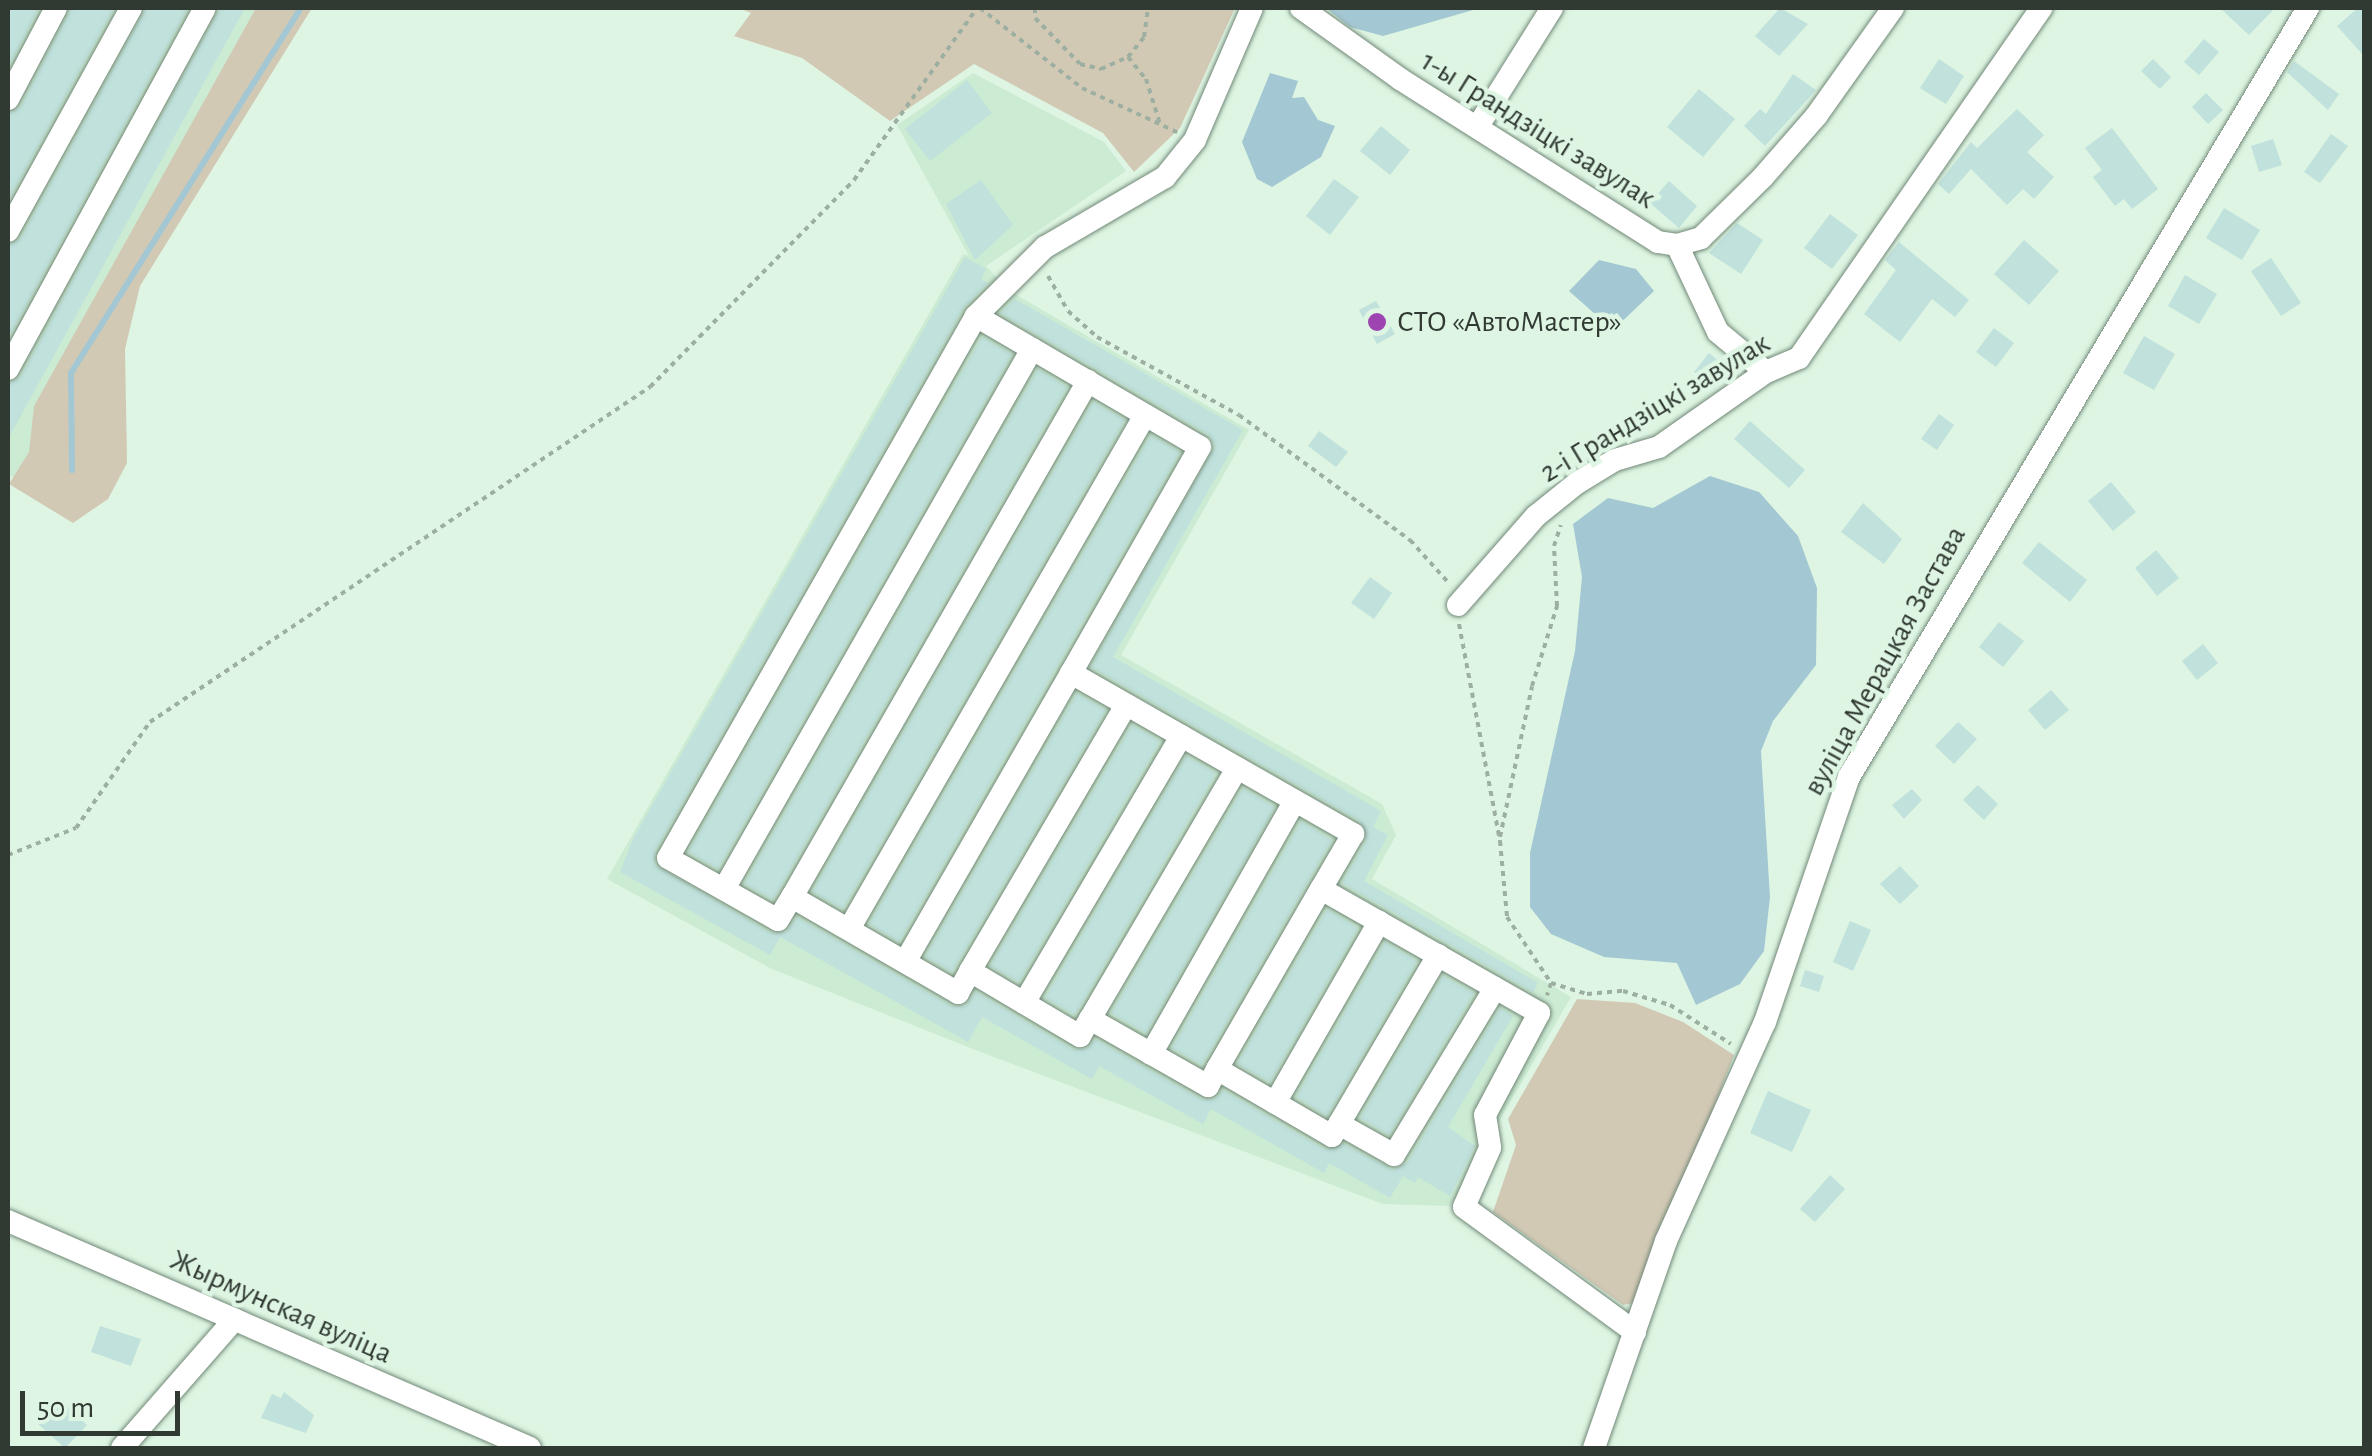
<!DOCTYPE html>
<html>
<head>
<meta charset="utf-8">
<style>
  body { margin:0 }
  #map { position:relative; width:2372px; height:1456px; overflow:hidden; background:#ddf5e2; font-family:"Alegreya Sans",sans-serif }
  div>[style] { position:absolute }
  .built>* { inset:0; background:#ccebd3 }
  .green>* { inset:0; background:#d2c9b5 }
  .water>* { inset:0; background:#a3c7d3 }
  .stream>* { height:6px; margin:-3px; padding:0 3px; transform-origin:3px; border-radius:3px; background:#a3c7d3 }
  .building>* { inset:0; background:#c0e1dc }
  .path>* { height:4px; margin-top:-2px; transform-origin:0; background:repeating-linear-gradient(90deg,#9dafa1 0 5px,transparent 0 10px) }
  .roads { filter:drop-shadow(0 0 2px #728878) drop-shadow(0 0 2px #728878) }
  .minor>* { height:22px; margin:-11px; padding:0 11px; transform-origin:11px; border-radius:11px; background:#fff }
  .dots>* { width:28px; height:28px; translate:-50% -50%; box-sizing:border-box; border:5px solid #ddf5e2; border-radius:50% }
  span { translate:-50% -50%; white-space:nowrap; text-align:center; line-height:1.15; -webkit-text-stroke:9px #ddf5e2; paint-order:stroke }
  .street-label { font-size:30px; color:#303932 }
  .poi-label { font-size:30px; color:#303932 }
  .left { translate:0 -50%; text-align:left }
  .frame { position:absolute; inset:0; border:10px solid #303932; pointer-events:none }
  .scale { position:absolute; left:20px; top:1391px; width:160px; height:45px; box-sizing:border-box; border:5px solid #303932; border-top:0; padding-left:12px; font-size:30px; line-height:35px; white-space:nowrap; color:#303932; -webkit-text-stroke:8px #ddf5e2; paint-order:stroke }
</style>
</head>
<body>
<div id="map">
  <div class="built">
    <i style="clip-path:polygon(8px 8px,268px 8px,19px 481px,8px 474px)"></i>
    <i style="clip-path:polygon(973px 73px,1104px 142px,1126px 171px,986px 266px,1008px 290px,1249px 430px,1121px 655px,1382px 804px,1396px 835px,1372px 879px,1571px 997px,1450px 1206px,1383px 1204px,973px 1049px,772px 969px,607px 879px,963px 254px,969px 256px,897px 125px)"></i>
  </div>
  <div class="green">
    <i style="clip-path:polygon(256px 8px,312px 8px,140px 286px,125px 349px,127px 463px,108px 499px,73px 523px,9px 484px,29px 452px,34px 406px)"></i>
    <i style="clip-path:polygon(739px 8px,1235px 8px,1180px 128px,1134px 172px,1103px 133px,974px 64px,890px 121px,802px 58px,734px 36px,751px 13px)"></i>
    <i style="clip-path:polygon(1577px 999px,1635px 1003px,1683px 1022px,1734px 1055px,1638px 1302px,1623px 1305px,1493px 1212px,1516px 1145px,1508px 1119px)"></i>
  </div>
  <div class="water">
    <i style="clip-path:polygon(1326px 8px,1480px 8px,1383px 36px,1350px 27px)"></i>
    <i style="clip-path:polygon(1270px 73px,1298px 81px,1292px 98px,1304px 97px,1318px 120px,1335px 126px,1321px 157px,1272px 187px,1257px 179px,1242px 142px)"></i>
    <i style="clip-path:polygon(1599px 260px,1636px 269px,1654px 291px,1613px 330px,1569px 291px)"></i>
    <i style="clip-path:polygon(1710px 476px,1759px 492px,1798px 536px,1817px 588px,1816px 665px,1773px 721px,1761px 751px,1770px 897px,1764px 951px,1740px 984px,1696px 1005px,1677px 963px,1604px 957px,1551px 934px,1530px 907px,1530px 853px,1575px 651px,1582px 577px,1573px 524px,1608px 498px,1653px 508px)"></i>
  </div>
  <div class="stream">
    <i style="left:72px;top:470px;width:97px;rotate:-90.6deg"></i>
    <i style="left:71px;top:373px;width:431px;rotate:-57.8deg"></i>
  </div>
  <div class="building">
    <i style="clip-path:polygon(8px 8px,39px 8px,8px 68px)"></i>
    <i style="clip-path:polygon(71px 8px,114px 8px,8px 201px,8px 114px,21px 106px)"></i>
    <i style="clip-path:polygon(146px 8px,188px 8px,8px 339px,8px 246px,21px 238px)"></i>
    <i style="clip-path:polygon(220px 8px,245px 8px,8px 439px,8px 384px,21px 376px)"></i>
    <i style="clip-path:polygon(1780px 8px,1808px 24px,1779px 56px,1755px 36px)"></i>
    <i style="clip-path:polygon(2220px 8px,2275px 8px,2249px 35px)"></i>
    <i style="clip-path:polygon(2358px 8px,2364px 8px,2364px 56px,2337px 26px)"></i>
    <i style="clip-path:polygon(2204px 39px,2219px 52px,2199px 75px,2184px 62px)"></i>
    <i style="clip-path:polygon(1939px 59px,1964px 76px,1946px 104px,1920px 88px)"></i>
    <i style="clip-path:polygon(2153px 59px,2171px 77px,2160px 89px,2141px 71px)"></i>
    <i style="clip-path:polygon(2294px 61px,2339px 94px,2328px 110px,2287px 72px)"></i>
    <i style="clip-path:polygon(1793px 74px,1816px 90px,1765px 146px,1744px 126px,1760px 109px,1766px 114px)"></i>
    <i style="clip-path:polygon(967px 80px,992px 113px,930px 161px,905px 129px)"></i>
    <i style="clip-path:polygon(1699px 89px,1735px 119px,1703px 157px,1667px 127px)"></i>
    <i style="clip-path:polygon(2206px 93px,2223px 110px,2208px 124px,2192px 107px)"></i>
    <i style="clip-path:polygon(2017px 109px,2044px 135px,2027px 152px,2054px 177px,2034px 199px,2023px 189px,2007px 205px,1971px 169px,1949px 194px,1938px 184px,1971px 142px,1977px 148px)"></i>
    <i style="clip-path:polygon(1381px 126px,1410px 150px,1390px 175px,1360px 151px)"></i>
    <i style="clip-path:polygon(2112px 128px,2158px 189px,2132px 209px,2124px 199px,2115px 206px,2093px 177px,2102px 170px,2085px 148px)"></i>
    <i style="clip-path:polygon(2331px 134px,2348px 146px,2320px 183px,2304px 172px)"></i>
    <i style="clip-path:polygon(2273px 139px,2282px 165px,2259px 172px,2251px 146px)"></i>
    <i style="clip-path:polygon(1334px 179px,1359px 197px,1330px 235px,1306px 216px)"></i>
    <i style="clip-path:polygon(981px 180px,1013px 225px,975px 260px,946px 204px)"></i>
    <i style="clip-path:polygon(1669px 181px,1697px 206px,1679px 228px,1650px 203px)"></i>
    <i style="clip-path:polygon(2224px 208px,2260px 230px,2242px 260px,2206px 238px)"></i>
    <i style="clip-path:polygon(1830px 214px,1858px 235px,1832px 269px,1804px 248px)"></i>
    <i style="clip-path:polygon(1737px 223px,1763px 240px,1741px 274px,1709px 253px)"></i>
    <i style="clip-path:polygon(2024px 240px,2059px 271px,2029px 305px,1994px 274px)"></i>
    <i style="clip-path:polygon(1899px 242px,1969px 300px,1955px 317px,1932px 299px,1900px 342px,1864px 314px,1896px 270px,1885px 260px)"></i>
    <i style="clip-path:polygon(965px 257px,986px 269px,981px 279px,988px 283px,963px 309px,655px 851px,655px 865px,771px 933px,786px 932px,797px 917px,951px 1006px,965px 1006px,976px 992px,1072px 1049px,1086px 1049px,1095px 1039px,1201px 1099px,1215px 1099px,1223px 1090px,1324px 1149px,1344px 1144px,1393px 1170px,1407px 1163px,1500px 1008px,1513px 1016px,1448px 1127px,1475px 1146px,1450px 1196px,1418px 1177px,1415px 1183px,1403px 1176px,1390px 1198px,1329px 1163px,1324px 1173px,1211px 1109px,1203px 1124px,1099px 1066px,1092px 1079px,982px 1017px,968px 1042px,780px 937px,770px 955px,620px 872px,633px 839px)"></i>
    <i style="clip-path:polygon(2271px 258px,2301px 303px,2281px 316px,2251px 271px)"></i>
    <i style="clip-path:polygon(2185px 275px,2217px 294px,2199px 324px,2168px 306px)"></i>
    <i style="clip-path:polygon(1015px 299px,1243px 430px,1113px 657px,1381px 811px,1373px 827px,1388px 835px,1364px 881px,1538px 983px,1533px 992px,1342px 883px,1366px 841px,1360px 821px,1091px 667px,1215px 446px,1208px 434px,1000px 313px)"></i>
    <i style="clip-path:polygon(1376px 301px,1395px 334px,1377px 344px,1359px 310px)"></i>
    <i style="clip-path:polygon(1994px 328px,2014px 343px,1996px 367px,1976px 352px)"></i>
    <i style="clip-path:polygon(2144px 336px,2175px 354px,2154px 390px,2123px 373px)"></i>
    <i style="clip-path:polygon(982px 337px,1012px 354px,718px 869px,688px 852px)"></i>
    <i style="clip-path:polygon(1709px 353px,1730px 370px,1714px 389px,1694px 372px)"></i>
    <i style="clip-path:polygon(1038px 369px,1067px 387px,773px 900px,744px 884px)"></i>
    <i style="clip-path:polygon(1093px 402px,1125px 420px,843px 909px,812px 892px)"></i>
    <i style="clip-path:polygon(1939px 414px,1954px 425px,1937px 450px,1921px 439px)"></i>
    <i style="clip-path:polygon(1750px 421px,1805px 470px,1789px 488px,1734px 439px)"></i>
    <i style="clip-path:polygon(1319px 431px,1348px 452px,1336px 467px,1308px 446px)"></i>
    <i style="clip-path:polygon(1151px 435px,1180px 452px,899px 942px,869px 924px)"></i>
    <i style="clip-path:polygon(2111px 482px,2136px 512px,2113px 531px,2088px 501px)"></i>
    <i style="clip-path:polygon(1863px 503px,1902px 539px,1884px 564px,1841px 532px)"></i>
    <i style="clip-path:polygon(2039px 542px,2087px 580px,2070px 602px,2022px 563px)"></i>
    <i style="clip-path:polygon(2156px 550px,2179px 578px,2157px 596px,2135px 568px)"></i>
    <i style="clip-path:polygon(1370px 577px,1392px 593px,1374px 619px,1351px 603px)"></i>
    <i style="clip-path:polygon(1999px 622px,2024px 641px,2003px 667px,1979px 647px)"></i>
    <i style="clip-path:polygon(2203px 644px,2218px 663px,2197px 680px,2182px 661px)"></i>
    <i style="clip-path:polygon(2051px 690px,2069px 710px,2045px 730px,2028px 710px)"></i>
    <i style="clip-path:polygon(1077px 693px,1106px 710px,952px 972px,925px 957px)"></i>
    <i style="clip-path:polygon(1958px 722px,1977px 739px,1954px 764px,1935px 746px)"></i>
    <i style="clip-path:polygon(1132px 725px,1160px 741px,1019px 982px,990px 966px)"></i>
    <i style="clip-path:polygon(1186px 756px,1216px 773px,1075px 1015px,1045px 998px)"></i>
    <i style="clip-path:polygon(1978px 785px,1998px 804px,1984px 820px,1963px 800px)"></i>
    <i style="clip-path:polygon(1243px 788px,1275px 807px,1146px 1033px,1111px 1013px)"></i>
    <i style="clip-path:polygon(1912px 789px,1922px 800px,1904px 819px,1892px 805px)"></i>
    <i style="clip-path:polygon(1301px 821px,1332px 840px,1202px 1065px,1172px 1048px)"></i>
    <i style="clip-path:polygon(1900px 866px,1919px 886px,1900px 904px,1880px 884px)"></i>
    <i style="clip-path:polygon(1327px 909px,1358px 928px,1270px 1082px,1237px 1064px)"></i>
    <i style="clip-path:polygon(1850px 921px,1871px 930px,1853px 971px,1833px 962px)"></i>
    <i style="clip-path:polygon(1385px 942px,1417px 961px,1327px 1116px,1296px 1097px)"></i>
    <i style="clip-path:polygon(1805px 970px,1824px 976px,1819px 992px,1800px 986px)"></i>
    <i style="clip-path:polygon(1443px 976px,1474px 993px,1389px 1135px,1360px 1118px)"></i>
    <i style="clip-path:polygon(1768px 1091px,1811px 1110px,1792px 1152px,1750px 1133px)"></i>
    <i style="clip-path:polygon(1830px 1175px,1845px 1189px,1815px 1222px,1800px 1209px)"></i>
    <i style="clip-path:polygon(100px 1326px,141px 1339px,131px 1366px,91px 1352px)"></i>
    <i style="clip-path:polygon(284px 1392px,314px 1415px,306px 1433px,261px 1418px,272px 1394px,281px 1398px)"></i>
    <i style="clip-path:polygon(61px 1400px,87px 1425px,65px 1448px,38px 1424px)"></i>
  </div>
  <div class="path">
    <i style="left:980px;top:8px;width:130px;rotate:38.1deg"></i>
    <i style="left:1082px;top:88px;width:105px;rotate:24.9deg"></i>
    <i style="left:1035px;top:8px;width:10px;rotate:90deg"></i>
    <i style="left:1035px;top:18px;width:64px;rotate:45.6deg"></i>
    <i style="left:1080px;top:64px;width:22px;rotate:13deg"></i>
    <i style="left:1101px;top:69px;width:30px;rotate:-24deg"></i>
    <i style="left:1128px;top:57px;width:26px;rotate:-51deg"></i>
    <i style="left:1144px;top:37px;width:29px;rotate:-82deg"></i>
    <i style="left:1128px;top:57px;width:28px;rotate:51deg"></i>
    <i style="left:1146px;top:79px;width:47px;rotate:72.7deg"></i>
    <i style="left:1048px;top:276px;width:40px;rotate:60.3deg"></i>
    <i style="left:1068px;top:311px;width:39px;rotate:42deg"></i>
    <i style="left:1097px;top:337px;width:162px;rotate:28.8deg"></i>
    <i style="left:1239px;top:415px;width:212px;rotate:36.2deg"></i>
    <i style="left:1410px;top:540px;width:57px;rotate:47.9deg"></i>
    <i style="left:1459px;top:624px;width:221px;rotate:79.3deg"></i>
    <i style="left:1500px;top:841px;width:76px;rotate:84.7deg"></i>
    <i style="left:1507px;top:917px;width:79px;rotate:56.3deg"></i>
    <i style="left:1551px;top:983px;width:13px;rotate:108deg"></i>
    <i style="left:1500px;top:837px;width:154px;rotate:-78deg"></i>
    <i style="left:1532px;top:686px;width:84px;rotate:-72.6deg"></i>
    <i style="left:1557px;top:606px;width:60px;rotate:-92.9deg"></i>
    <i style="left:1554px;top:546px;width:22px;rotate:-72deg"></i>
    <i style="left:8px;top:855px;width:73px;rotate:-21.7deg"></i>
    <i style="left:76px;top:828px;width:129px;rotate:-55.1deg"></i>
    <i style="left:150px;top:722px;width:602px;rotate:-33.82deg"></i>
    <i style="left:650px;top:387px;width:291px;rotate:-45.4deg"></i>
    <i style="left:854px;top:180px;width:211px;rotate:-54.4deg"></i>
    <i style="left:1551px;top:983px;width:38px;rotate:17deg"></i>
    <i style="left:1587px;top:994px;width:36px;rotate:-5deg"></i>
    <i style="left:1623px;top:991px;width:49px;rotate:16.6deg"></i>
    <i style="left:1670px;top:1005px;width:72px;rotate:32.6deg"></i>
  </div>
  <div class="roads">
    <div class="minor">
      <i style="left:1252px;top:8px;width:144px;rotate:113.4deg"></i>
      <i style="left:1195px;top:140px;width:48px;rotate:129deg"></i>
      <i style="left:1165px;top:177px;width:139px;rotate:149.7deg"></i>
      <i style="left:1045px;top:247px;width:98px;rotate:135deg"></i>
      <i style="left:976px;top:316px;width:623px;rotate:119.61deg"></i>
      <i style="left:668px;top:858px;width:126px;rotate:29.4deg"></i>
      <i style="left:778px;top:920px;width:27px;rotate:-59deg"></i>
      <i style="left:792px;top:897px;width:192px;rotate:30deg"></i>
      <i style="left:958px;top:993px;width:25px;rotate:-61deg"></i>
      <i style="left:970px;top:971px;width:128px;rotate:30.6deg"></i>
      <i style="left:1080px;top:1036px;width:20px;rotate:-60deg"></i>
      <i style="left:1090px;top:1019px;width:136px;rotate:29.6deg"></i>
      <i style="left:1208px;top:1086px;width:19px;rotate:-62deg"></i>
      <i style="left:1217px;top:1069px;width:133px;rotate:30.2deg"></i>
      <i style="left:1332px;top:1136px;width:14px;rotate:-60deg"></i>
      <i style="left:1339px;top:1124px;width:63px;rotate:29.4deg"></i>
      <i style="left:1394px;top:1155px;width:195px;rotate:-58.8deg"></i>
      <i style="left:1301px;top:8px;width:122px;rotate:35.6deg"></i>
      <i style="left:1400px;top:79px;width:305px;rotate:32.3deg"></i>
      <i style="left:1658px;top:242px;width:19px;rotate:9deg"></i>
      <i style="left:1677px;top:245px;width:25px;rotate:-16deg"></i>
      <i style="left:1701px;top:238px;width:87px;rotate:-44.5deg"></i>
      <i style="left:1763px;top:177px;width:82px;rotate:-48.9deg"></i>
      <i style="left:1817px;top:115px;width:131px;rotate:-54.6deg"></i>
      <i style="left:8px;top:99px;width:103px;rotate:-62.2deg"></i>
      <i style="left:1478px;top:126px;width:139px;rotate:-57.9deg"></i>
      <i style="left:8px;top:231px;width:255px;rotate:-61.1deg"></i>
      <i style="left:1677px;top:245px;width:96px;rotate:64.8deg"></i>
      <i style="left:1718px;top:332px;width:62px;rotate:39.8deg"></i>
      <i style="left:976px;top:316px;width:259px;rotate:30.3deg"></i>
      <i style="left:1200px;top:447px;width:260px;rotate:119.7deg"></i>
      <i style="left:1071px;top:673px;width:325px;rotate:29.7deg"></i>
      <i style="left:1353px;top:834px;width:64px;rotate:120.2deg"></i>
      <i style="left:1321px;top:889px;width:251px;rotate:29.6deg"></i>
      <i style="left:1539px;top:1013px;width:115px;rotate:117.9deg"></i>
      <i style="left:1485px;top:1115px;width:33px;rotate:81deg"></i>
      <i style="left:1490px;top:1148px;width:64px;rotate:113.8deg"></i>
      <i style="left:1464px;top:1207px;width:212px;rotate:36.2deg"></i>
      <i style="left:8px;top:369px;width:411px;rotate:-61.4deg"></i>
      <i style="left:1458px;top:605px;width:118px;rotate:-48.8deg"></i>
      <i style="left:1536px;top:516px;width:53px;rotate:-38.8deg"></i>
      <i style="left:1577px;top:483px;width:44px;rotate:-31.2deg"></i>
      <i style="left:1615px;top:460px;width:46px;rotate:-16.5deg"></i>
      <i style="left:1659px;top:447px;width:131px;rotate:-35deg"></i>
      <i style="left:1766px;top:372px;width:36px;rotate:-23deg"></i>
      <i style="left:1799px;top:358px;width:426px;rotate:-55.3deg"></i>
      <i style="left:724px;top:889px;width:622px;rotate:-60.3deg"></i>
      <i style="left:792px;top:897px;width:595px;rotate:-60.16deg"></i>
      <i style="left:849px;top:929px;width:593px;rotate:-60.06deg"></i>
      <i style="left:905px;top:962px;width:333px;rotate:-60.1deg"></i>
      <i style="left:970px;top:971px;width:308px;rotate:-59.6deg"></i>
      <i style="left:1024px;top:1003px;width:310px;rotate:-59.5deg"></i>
      <i style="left:1090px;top:1019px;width:291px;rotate:-59.6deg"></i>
      <i style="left:1151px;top:1054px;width:291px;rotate:-60.4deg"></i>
      <i style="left:1217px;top:1069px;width:208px;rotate:-60deg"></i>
      <i style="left:1275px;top:1103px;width:209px;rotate:-60.1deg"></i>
      <i style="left:1339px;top:1124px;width:196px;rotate:-59.6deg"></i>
      <i style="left:8px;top:1221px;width:569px;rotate:23.5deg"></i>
      <i style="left:122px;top:1448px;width:171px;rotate:-48.8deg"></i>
      <i style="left:1594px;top:1448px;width:219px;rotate:-70.8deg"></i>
      <i style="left:1666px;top:1241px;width:240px;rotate:-65.7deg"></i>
      <i style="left:1765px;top:1022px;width:259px;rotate:-71.1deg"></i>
      <i style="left:1849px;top:777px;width:896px;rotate:-59.17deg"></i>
    </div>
  </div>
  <div class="dots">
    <i style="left:1377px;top:322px;background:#9f45b1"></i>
  </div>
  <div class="street-label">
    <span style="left:1538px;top:130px;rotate:32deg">1-ы Грандзіцкі завулак</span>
    <span style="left:1655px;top:408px;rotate:-31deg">2-і Грандзіцкі завулак</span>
    <span style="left:1885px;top:661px;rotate:-61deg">вуліца Мерацкая Застава</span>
    <span style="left:281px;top:1307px;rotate:24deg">Жырмунская вуліца</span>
  </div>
  <div class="poi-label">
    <span class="left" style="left:1397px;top:322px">СТО «АвтоМастер»</span>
  </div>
  <div class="frame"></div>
  <div class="scale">50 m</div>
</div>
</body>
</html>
